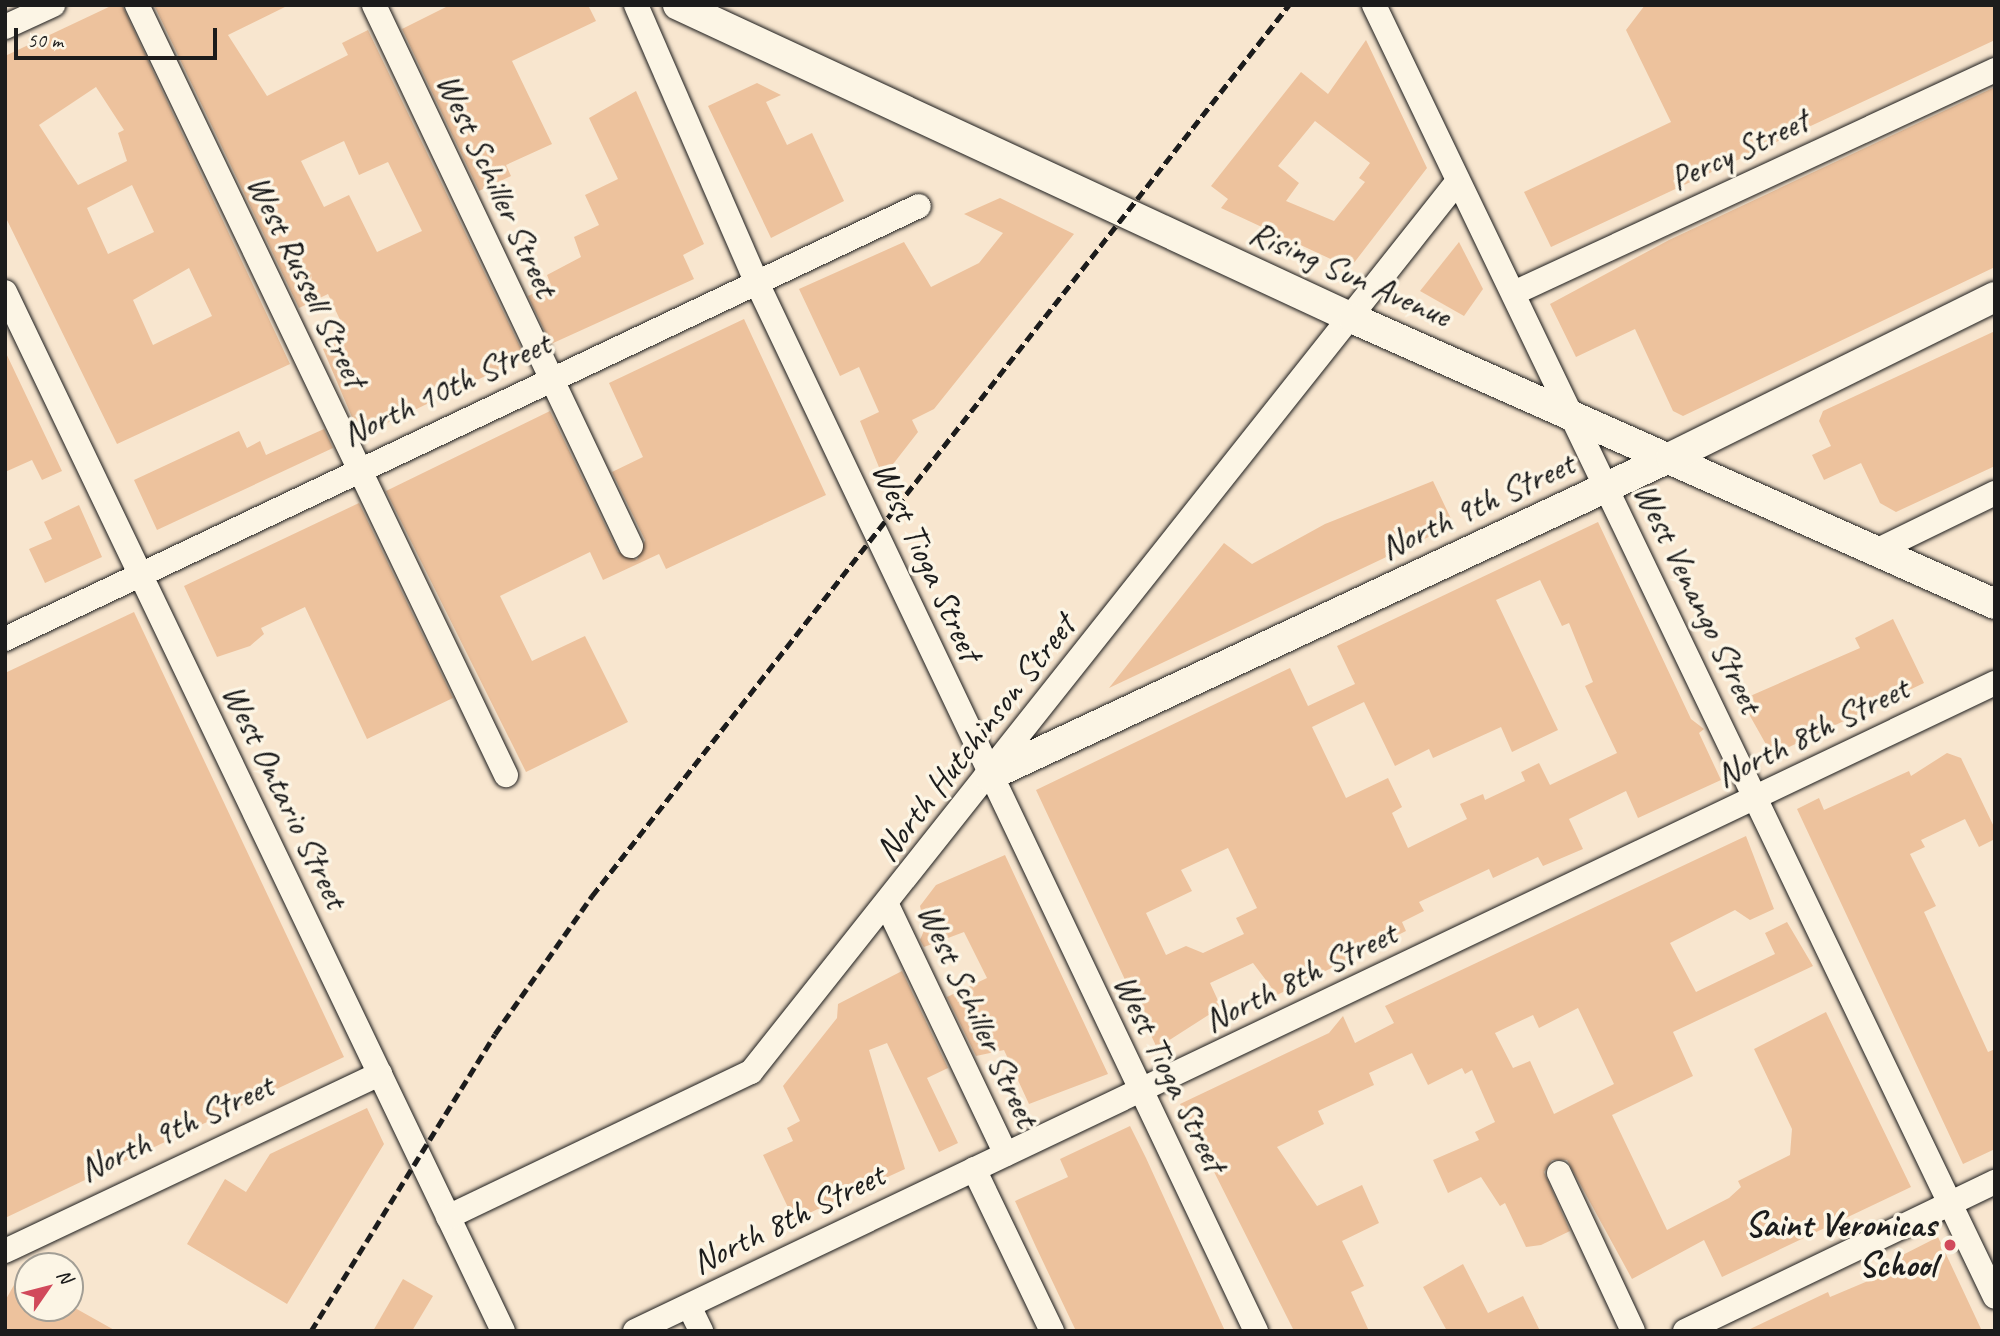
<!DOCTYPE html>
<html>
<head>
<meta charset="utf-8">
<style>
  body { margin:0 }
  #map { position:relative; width:2000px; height:1336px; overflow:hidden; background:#f8e6cf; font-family:Caveat,sans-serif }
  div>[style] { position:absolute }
  .building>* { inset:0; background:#edc29d }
  .roads { filter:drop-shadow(0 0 2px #1c1c1c) drop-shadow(0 0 2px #1c1c1c) }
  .minor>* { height:24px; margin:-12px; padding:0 12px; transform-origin:12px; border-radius:12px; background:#fcf5e5 }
  .tertiary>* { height:30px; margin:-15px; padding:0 15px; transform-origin:15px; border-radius:15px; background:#fcf5e5 }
  .rail>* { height:5px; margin-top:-2.5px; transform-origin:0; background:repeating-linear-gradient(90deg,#1c1c1c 0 10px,transparent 0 15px) }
  .dots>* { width:19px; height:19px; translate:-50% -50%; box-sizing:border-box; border:4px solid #fcf5e5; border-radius:50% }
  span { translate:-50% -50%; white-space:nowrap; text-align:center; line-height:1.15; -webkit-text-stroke:7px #fcf5e5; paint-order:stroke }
  .street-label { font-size:35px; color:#1c1c1c }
  .poi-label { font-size:35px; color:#1c1c1c; font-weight:700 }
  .right { translate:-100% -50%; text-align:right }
  .frame { position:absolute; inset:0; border:7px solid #1c1c1c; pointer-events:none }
  .north { position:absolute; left:14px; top:1252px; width:70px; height:70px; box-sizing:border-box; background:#fcf5e5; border:2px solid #a29e95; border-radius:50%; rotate:55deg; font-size:19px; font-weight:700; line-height:28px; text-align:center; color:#1c1c1c }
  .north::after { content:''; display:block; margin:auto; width:24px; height:32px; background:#d1495b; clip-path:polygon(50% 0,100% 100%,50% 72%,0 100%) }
  .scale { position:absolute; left:14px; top:28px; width:203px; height:32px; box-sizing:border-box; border:4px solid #1c1c1c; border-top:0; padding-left:9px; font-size:21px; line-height:24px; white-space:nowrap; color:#1c1c1c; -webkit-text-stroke:5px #fcf5e5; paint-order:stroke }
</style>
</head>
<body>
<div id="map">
  <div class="building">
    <i style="clip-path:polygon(evenodd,113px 5px,122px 5px,290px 364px,117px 444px,5px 216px,5px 56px,113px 5px,96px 87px,124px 130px,118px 133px,127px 161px,78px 185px,39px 125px,96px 87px,113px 5px,132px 185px,154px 232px,108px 254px,87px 208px,132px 185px,113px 5px,189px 268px,212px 316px,153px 345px,133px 300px,189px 268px)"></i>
    <i style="clip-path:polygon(evenodd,154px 5px,289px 5px,228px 35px,267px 96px,348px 55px,342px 43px,368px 30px,525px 357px,360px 436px,323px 349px,348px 337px,328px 294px,299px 308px,154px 5px,344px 141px,359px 175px,388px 162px,422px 231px,377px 252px,349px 195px,324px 207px,301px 161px,344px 141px)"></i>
    <i style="clip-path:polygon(450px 5px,588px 5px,596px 21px,512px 61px,552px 144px,506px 165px,511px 176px,479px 191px,402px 29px)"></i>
    <i style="clip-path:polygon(1645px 5px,1995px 5px,1995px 40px,1551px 247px,1524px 192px,1671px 122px,1626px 30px)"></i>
    <i style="clip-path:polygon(evenodd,1366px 40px,1427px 168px,1350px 268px,1221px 208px,1228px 199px,1211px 186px,1301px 72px,1328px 94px,1366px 40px,1315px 121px,1370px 163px,1359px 178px,1365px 182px,1334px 221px,1286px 201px,1299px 183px,1278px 166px,1315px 121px)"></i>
    <i style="clip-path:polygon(757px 83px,781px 95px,766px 102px,787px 145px,812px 133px,844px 201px,771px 238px,708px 106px)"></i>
    <i style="clip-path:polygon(1995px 87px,1995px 267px,1683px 416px,1673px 411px,1635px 329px,1576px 357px,1550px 304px,1669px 240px)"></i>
    <i style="clip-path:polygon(636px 91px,704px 244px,683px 255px,694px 279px,551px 344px,528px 296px,551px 285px,547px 275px,581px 257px,574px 237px,599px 225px,585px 195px,618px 179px,589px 118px)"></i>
    <i style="clip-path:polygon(1000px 198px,1074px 234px,934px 409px,912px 420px,918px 432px,883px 477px,860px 421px,879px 412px,859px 367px,840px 376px,799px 289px,904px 242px,931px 287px,979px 263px,1003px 233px,964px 214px)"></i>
    <i style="clip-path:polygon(1459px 242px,1483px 289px,1464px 316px,1420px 291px)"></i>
    <i style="clip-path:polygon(744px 319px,826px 495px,666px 569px,659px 554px,603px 580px,590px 552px,500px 596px,532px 661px,585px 636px,628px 722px,526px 772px,386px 491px,550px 411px,618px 552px,637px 560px,645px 540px,612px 472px,643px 457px,609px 383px)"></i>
    <i style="clip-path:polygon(1995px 331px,1995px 466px,1896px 512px,1880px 503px,1861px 463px,1824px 480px,1812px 455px,1831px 446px,1819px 421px,1823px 411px)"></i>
    <i style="clip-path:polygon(5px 351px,62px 471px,42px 480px,32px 460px,5px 472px)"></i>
    <i style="clip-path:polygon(324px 429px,333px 448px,157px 530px,134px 480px,239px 431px,247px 448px,260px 441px,266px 455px)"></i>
    <i style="clip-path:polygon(1433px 481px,1454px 525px,1109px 688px,1224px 543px,1252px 564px,1325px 524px)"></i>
    <i style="clip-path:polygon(359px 503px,453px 698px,367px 739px,305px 607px,261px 628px,264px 634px,250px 646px,217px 657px,184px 586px)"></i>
    <i style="clip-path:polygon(79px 505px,102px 557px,45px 583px,29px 549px,52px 539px,44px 522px)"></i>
    <i style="clip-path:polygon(evenodd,1598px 522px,1691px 719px,1704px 729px,1699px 733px,1721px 780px,1638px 818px,1626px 791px,1569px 819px,1583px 849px,1543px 866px,1538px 857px,1493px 878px,1489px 869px,1419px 902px,1424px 911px,1402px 922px,1406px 931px,1277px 995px,1253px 963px,1210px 983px,1221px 1007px,1157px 1048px,1036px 790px,1290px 668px,1308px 706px,1355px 684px,1337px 646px,1598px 522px,1540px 580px,1562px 626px,1569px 623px,1593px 682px,1585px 686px,1617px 753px,1550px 785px,1539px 763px,1521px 772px,1525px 781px,1485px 800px,1483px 794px,1460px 804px,1467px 819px,1408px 848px,1392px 813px,1402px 807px,1388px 778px,1346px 798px,1312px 727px,1364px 702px,1395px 766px,1429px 749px,1433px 758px,1501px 727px,1512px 752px,1558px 730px,1496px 600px,1540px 580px,1598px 522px,1228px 848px,1257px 908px,1236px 918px,1244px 934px,1203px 953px,1186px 946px,1166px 955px,1146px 913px,1192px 891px,1181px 870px,1228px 848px)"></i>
    <i style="clip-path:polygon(134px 612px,344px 1057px,5px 1218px,5px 673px)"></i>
    <i style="clip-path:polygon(1893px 619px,1924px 683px,1772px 755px,1741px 700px,1860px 648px,1855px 638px)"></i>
    <i style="clip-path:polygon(1947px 753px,1961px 758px,1995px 829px,1995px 839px,1979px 847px,1965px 819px,1921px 840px,1925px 847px,1910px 854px,1936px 906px,1924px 912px,1988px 1052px,1995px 1049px,1995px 1149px,1963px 1164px,1797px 809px,1819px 798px,1824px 810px,1909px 771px,1911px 776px)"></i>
    <i style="clip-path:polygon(evenodd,1746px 836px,1774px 909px,1750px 920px,1735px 910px,1670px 943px,1696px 992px,1775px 954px,1765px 933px,1787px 922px,1813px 966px,1673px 1032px,1693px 1076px,1612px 1115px,1667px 1230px,1729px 1198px,1741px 1187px,1738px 1181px,1790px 1155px,1792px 1129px,1754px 1049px,1826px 1012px,1911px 1187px,1722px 1277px,1704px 1240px,1632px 1279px,1567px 1160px,1552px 1160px,1544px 1172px,1570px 1231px,1541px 1245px,1526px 1247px,1505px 1203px,1500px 1206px,1481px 1177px,1448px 1193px,1433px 1160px,1479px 1140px,1475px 1132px,1495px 1122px,1472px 1070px,1465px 1074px,1462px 1068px,1428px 1085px,1412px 1053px,1369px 1073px,1374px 1085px,1318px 1111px,1324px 1124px,1277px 1147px,1317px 1206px,1362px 1185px,1379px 1223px,1342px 1241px,1364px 1286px,1351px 1292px,1369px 1331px,1294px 1331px,1180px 1104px,1329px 1033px,1343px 1016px,1355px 1043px,1394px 1023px,1385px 1006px,1746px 836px,1578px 1008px,1614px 1084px,1554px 1114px,1530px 1061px,1513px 1068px,1495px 1033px,1533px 1015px,1539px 1028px,1578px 1008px)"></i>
    <i style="clip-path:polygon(1005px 855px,1108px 1074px,1029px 1104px,1004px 1050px,976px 1056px,947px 997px,987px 978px,964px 932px,924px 947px,920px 940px,925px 928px,920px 906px,936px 885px)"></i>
    <i style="clip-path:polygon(902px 971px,948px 1068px,927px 1078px,958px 1143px,939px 1152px,887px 1043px,869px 1050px,905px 1169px,794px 1220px,763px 1155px,793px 1141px,787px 1128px,800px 1121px,783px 1086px,837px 1018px,838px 1004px)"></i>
    <i style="clip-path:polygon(367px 1108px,384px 1144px,287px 1304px,187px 1244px,225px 1179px,246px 1192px,270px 1154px)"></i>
    <i style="clip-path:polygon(1130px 1126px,1146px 1158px,1225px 1331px,1076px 1331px,1036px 1247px,1015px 1201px,1068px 1177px,1060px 1159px)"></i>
    <i style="clip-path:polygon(1938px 1237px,1982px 1331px,1746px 1331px,1828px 1292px,1830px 1297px,1868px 1281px,1873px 1270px)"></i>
    <i style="clip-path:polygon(28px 1260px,28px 1308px,75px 1308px,116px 1331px,5px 1331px,5px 1301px)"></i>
    <i style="clip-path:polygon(1463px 1264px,1488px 1313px,1523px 1296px,1540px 1331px,1447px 1331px,1423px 1287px)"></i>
    <i style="clip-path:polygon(403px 1279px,433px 1296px,412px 1331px,373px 1331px)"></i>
  </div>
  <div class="roads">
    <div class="minor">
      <i style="left:137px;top:5px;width:854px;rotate:64.4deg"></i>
      <i style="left:374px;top:5px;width:599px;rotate:64.59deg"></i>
      <i style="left:636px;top:5px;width:303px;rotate:66.5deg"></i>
      <i style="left:757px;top:283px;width:1161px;rotate:64.54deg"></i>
      <i style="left:1374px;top:5px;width:1433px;rotate:64.33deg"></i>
      <i style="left:5px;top:27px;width:53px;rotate:-24.6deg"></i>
      <i style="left:5px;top:292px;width:1152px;rotate:64.39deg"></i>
      <i style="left:1514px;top:293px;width:530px;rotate:-24.87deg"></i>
      <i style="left:1876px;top:551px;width:132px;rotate:-26deg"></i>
      <i style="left:5px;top:639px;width:1011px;rotate:-25.35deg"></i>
      <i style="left:887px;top:905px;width:276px;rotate:64.5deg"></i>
      <i style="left:974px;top:1169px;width:180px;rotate:64.3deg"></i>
      <i style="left:1559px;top:1173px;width:174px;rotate:64.9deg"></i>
      <i style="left:448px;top:1217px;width:336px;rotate:-25.6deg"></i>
      <i style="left:751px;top:1072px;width:1137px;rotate:-51.57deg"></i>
      <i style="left:5px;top:1251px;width:415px;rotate:-25.3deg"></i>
      <i style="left:689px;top:1306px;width:28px;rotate:64deg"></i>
      <i style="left:635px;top:1331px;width:1506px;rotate:-25.48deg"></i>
      <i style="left:1685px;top:1331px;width:344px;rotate:-25.7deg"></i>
    </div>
    <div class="tertiary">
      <i style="left:678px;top:5px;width:745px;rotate:24.91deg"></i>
      <i style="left:1354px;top:319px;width:702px;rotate:23.97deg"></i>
      <i style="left:989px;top:776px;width:753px;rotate:-25.07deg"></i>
      <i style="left:1671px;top:457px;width:361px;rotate:-26.3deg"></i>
    </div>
  </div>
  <div class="rail">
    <i style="left:311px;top:1331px;width:349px;rotate:-58.2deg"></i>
    <i style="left:495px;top:1034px;width:169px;rotate:-54.9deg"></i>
    <i style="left:592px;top:896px;width:1131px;rotate:-51.97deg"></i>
  </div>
  <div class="dots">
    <i style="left:1950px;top:1245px;background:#d1495b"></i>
  </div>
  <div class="street-label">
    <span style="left:1739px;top:150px;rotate:-25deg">Percy Street</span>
    <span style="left:497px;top:185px;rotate:65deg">West Schiller Street</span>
    <span style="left:1350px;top:274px;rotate:24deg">Rising Sun Avenue</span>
    <span style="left:307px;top:281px;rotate:64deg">West Russell Street</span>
    <span style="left:446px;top:389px;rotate:-25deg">North 10th Street</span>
    <span style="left:1477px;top:506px;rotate:-25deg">North 9th Street</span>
    <span style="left:927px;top:561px;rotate:65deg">West Tioga Street</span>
    <span style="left:1698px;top:598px;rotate:64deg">West Venango Street</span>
    <span style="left:1812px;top:732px;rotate:-26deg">North 8th Street</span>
    <span style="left:975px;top:738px;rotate:-52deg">North Hutchinson Street</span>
    <span style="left:285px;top:796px;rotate:64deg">West Ontario Street</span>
    <span style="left:1300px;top:977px;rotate:-26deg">North 8th Street</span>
    <span style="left:978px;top:1015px;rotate:65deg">West Schiller Street</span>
    <span style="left:1170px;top:1073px;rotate:64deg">West Tioga Street</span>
    <span style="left:176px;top:1128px;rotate:-25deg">North 9th Street</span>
    <span style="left:788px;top:1219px;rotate:-26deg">North 8th Street</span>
  </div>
  <div class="poi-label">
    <span class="right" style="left:1936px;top:1245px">Saint Veronicas<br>School</span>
  </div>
  <div class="frame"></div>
  <div class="north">N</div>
  <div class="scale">50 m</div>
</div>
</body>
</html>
